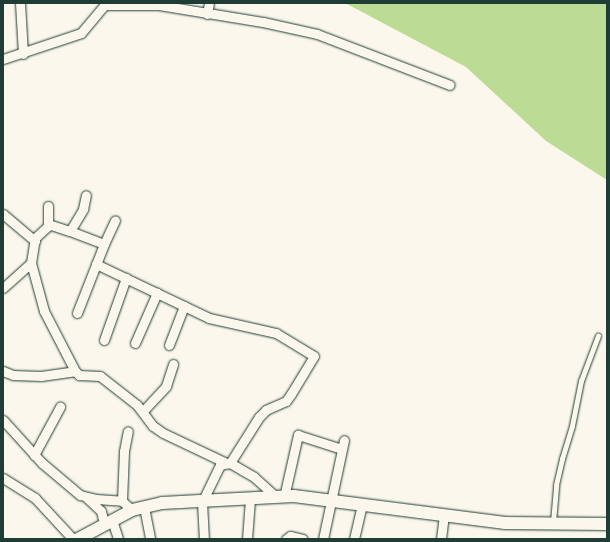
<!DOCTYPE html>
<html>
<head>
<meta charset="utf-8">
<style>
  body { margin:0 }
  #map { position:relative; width:610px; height:542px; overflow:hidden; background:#fbf7ec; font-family:"Gochi Hand",sans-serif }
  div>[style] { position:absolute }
  .green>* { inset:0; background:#bcdc95 }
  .roads { filter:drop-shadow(0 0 1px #1f3d34) drop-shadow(0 0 1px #1f3d34) }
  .lane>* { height:4.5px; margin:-2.25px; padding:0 2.25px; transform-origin:2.25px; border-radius:2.25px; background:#fbf7ec }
  .street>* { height:9px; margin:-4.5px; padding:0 4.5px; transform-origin:4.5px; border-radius:4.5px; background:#fbf7ec }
  .secondary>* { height:12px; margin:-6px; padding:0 6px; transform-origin:6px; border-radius:6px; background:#fbf7ec }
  span { translate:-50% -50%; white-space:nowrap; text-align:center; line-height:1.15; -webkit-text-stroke:4px #fbf7ec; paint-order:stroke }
  .frame { position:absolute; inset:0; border:4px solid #1f3d34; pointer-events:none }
</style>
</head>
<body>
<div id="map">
  <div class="green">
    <i style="clip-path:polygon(345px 3px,607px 3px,607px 180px,546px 141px,466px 67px)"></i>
  </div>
  <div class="roads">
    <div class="lane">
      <i style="left:553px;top:522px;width:37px;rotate:-85deg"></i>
      <i style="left:556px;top:485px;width:27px;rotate:-77deg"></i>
      <i style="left:562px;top:459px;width:34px;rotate:-73deg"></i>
      <i style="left:572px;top:426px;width:46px;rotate:-78.7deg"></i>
      <i style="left:581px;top:381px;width:48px;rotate:-69.3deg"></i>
    </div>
    <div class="street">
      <i style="left:20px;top:3px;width:51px;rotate:86.6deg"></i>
      <i style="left:104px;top:5px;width:55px"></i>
      <i style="left:159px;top:5px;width:105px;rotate:9.3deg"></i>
      <i style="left:263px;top:22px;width:55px;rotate:12.5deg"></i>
      <i style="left:317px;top:34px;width:142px;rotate:21deg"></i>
      <i style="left:207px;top:14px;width:11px;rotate:-80deg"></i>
      <i style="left:3px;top:59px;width:82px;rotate:-18.4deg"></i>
      <i style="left:81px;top:33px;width:39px;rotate:-50deg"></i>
      <i style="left:3px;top:214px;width:42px;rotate:40.2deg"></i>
      <i style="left:48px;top:224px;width:23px;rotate:18deg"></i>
      <i style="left:70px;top:231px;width:26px;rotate:-59deg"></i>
      <i style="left:83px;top:209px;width:14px;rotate:-78deg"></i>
      <i style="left:70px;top:231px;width:36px;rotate:21deg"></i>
      <i style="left:104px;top:244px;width:26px;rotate:-65deg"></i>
      <i style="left:31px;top:263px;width:50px;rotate:74.8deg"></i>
      <i style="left:44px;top:311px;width:68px;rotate:62.7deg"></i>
      <i style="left:75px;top:371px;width:6px;rotate:45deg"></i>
      <i style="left:79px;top:375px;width:21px;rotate:3deg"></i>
      <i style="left:100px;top:376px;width:47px;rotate:38.1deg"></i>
      <i style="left:137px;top:405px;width:26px;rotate:53deg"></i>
      <i style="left:153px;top:426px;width:12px;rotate:35deg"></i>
      <i style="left:163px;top:433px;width:68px;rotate:25.4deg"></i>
      <i style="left:96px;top:264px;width:125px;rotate:25.5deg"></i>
      <i style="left:209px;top:318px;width:69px;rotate:12.6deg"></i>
      <i style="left:276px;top:333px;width:44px;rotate:31.2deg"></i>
      <i style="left:314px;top:356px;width:44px;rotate:121.2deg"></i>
      <i style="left:291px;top:394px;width:9px;rotate:126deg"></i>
      <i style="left:286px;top:401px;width:22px;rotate:156deg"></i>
      <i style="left:266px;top:410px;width:10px;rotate:135deg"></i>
      <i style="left:259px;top:417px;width:54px;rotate:122.2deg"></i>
      <i style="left:230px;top:463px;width:10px;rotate:169deg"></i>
      <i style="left:220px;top:465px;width:41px;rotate:115.9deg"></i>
      <i style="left:202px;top:502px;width:37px;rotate:87deg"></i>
      <i style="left:3px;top:288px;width:38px;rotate:-42deg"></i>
      <i style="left:31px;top:263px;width:25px;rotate:-81deg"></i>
      <i style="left:35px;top:238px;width:18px;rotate:-43deg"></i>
      <i style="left:48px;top:226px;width:20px;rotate:-90deg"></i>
      <i style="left:77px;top:313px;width:74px;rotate:-68.6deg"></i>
      <i style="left:104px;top:340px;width:66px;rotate:-70.5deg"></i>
      <i style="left:135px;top:343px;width:55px;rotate:-66.3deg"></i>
      <i style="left:169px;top:345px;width:42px;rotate:-69deg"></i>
      <i style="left:3px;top:371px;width:11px;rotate:22deg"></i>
      <i style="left:13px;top:375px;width:28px;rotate:2deg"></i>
      <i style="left:41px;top:376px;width:34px;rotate:-8deg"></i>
      <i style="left:143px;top:411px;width:34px;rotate:-47deg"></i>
      <i style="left:166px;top:386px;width:23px;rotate:-72deg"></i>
      <i style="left:3px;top:420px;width:58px;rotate:47.8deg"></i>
      <i style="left:42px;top:463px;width:50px;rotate:40.1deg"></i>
      <i style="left:80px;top:495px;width:16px;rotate:14deg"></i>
      <i style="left:96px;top:499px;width:26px;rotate:4deg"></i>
      <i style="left:122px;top:501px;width:13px;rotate:42deg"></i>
      <i style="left:34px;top:455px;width:55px;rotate:-61.6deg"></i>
      <i style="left:230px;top:463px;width:28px;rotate:30deg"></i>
      <i style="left:254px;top:477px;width:30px;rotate:42deg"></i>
      <i style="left:3px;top:478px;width:38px;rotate:32deg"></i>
      <i style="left:35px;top:498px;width:56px;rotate:47.2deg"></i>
      <i style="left:284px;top:497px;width:64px;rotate:-77.3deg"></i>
      <i style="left:298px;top:435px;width:46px;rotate:17.7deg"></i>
      <i style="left:87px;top:498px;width:19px;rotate:43deg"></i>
      <i style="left:101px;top:511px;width:12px;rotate:76deg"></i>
      <i style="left:122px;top:501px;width:50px;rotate:-87.7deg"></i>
      <i style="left:124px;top:451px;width:20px;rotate:-79deg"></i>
      <i style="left:144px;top:507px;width:33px;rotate:79deg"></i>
      <i style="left:112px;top:520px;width:20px;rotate:72deg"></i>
      <i style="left:247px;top:539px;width:40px;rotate:-85.7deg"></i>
      <i style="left:286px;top:539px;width:5px;rotate:-37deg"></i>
      <i style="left:290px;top:536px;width:13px;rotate:13deg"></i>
      <i style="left:323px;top:539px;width:101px;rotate:-78deg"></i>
      <i style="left:354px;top:539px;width:35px;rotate:-77deg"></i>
      <i style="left:441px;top:539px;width:23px;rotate:-83deg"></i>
    </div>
    <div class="secondary">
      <i style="left:78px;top:539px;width:61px;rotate:-28.2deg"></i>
      <i style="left:132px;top:510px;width:31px;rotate:-13deg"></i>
      <i style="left:162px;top:503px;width:132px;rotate:-3deg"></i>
      <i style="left:294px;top:496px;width:213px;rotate:7.3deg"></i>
      <i style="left:505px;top:523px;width:102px;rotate:0.6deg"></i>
    </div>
  </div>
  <div class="frame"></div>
</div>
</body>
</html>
